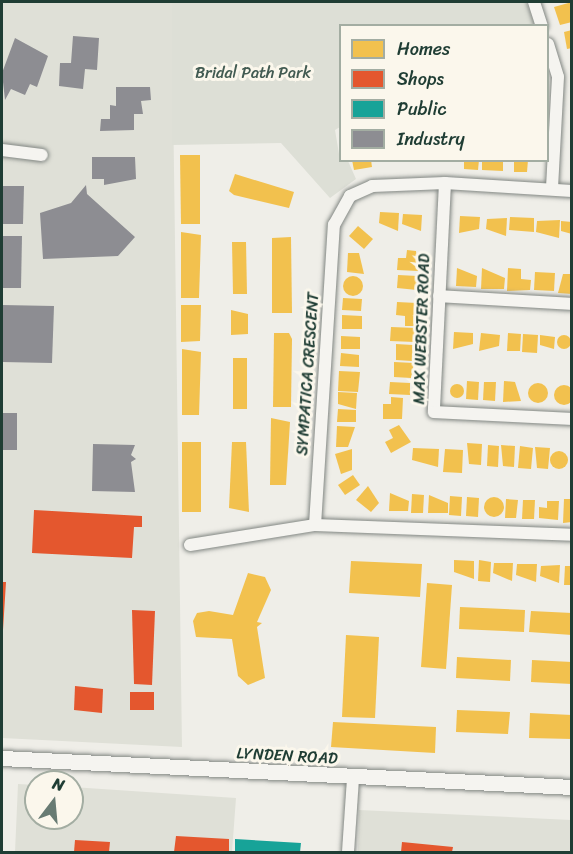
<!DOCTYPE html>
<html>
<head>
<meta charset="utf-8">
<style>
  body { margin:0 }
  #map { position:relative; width:573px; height:854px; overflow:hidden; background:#efeee8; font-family:Sriracha,sans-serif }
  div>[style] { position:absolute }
  .built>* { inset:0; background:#dfe0d7 }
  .green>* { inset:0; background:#dddfd6 }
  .homes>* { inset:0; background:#f2c14e }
  .round { border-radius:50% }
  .shops>* { inset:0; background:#e4572e }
  .public>* { inset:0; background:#17a398 }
  .industry>* { inset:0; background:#8d8d92 }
  .roads { filter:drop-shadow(0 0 2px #828783) drop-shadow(0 0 2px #828783) }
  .minor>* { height:12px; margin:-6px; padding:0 6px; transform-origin:6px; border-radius:6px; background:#f5f4f0 }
  .major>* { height:15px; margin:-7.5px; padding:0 7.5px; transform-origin:7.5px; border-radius:7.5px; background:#f5f4f0 }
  span { translate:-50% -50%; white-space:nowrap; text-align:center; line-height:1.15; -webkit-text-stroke:6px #fbf7ec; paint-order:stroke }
  .park-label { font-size:16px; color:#425b52 }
  .street-label { font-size:16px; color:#1f3d34 }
  .frame { position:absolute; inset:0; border:3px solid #1f3d34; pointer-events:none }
  .legend { position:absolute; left:339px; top:24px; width:210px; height:138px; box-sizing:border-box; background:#fbf7ec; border:2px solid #a3ada2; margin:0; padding:8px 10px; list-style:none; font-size:18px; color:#1f3d34 }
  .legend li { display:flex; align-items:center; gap:12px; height:30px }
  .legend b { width:30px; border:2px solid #a3ada2 }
  .north { position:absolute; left:24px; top:770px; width:60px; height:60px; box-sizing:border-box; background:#fbf7ec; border:2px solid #a3ada2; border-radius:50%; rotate:16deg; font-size:16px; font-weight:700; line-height:24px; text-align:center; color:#1f3d34 }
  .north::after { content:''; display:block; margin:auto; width:21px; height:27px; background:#687b73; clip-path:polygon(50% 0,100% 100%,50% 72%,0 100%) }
</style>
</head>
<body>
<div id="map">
  <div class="built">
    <i style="clip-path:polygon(2px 2px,185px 2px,172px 24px,182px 747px,2px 738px)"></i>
    <i style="clip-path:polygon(18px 784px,36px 785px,36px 818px,72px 818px,72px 787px,236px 798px,232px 852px,15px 852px)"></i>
    <i style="clip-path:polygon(359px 810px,571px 820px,571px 852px,358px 852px)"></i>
  </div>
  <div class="green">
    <i style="clip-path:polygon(172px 2px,526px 2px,535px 25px,340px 26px,340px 127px,335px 130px,340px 160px,348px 161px,356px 179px,330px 198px,281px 143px,172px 145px)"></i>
  </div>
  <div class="homes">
    <i style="clip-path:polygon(572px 2px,572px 22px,560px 25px,554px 7px)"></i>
    <i style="clip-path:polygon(572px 30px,572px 48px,567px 49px,564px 32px)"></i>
    <i style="clip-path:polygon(180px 155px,200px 155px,200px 224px,181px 224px)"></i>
    <i style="clip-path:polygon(352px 160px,371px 160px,372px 167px,354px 170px)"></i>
    <i style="clip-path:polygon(464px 160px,479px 160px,478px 170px,464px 169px)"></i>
    <i style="clip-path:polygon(482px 160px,503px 160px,503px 171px,482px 170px)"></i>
    <i style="clip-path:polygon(514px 160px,528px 160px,527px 172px,514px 172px)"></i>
    <i style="clip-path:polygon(235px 174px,294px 192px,289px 208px,234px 195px,229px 191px)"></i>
    <i style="clip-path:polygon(380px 212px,399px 213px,398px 231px,379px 223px)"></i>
    <i style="clip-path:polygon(403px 214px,422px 215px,421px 231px,402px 224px)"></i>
    <i style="clip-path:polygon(460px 216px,480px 217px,479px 229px,459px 233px)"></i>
    <i style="clip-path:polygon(510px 217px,534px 218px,534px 232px,509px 230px)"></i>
    <i style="clip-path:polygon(507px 218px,506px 236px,486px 229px,487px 219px)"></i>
    <i style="clip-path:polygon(560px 220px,559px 238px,536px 232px,537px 221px)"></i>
    <i style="clip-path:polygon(561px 221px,572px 222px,572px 234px,561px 231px)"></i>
    <i style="clip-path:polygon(358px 226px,373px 239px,364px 249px,349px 236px)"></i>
    <i style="clip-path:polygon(181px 232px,201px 235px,199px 298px,181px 298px)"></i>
    <i style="clip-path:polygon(291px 237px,292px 313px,272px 313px,272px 238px)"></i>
    <i style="clip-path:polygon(232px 242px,246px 242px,247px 294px,233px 294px)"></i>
    <i style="clip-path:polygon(407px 250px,416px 251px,418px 271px,397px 270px,398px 258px,406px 258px)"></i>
    <i style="clip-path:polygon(348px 253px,359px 253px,364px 274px,347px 272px)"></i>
    <i style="clip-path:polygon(457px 268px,477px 276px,476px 287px,456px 286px)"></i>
    <i style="clip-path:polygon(482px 268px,505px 278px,504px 289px,481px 289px)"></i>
    <i style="clip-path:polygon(508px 268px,521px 269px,521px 279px,531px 280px,530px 290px,507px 291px)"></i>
    <i style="clip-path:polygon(535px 272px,555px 273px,554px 291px,534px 290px)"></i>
    <i style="clip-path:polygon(563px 274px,572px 274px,572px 294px,558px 293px)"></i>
    <i style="clip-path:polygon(398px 275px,418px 276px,417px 290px,397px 288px)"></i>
    <i class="round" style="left:343px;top:276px;width:20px;height:20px"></i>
    <i style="clip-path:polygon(343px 298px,362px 299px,361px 311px,342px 310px)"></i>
    <i style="clip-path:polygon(397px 302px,417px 303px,415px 326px,405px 326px,405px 316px,396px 315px)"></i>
    <i style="clip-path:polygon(181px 305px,201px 305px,200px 341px,181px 342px)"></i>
    <i style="clip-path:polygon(231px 310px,248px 314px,248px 334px,231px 335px)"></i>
    <i style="clip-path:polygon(342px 315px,362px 316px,362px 329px,342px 329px)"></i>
    <i style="clip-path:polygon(391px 327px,416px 328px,415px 342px,390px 341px)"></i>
    <i style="clip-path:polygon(454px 332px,473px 333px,473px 344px,453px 349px)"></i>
    <i style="clip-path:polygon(274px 333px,289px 333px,292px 339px,291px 407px,273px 407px)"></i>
    <i style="clip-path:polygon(481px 333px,500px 335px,499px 346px,479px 351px)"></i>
    <i style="clip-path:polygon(508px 333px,521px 334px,520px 351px,507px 351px)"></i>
    <i style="clip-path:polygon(523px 334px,538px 335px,537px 353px,522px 352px)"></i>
    <i class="round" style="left:557px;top:335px;width:14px;height:14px"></i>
    <i style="clip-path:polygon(540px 335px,555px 337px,554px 349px,540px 345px)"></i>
    <i style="clip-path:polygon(341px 336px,360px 337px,360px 349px,341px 349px)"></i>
    <i style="clip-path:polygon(396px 344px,413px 345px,412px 361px,396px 360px)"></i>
    <i style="clip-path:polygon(182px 349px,201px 352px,199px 415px,182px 415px)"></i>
    <i style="clip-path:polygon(341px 353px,359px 355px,359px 367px,340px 366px)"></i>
    <i style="clip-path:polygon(233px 358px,247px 358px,247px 409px,233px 409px)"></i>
    <i style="clip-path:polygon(394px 362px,414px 363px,411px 378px,394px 377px)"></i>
    <i style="clip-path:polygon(339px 371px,360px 372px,358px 392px,338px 391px)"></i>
    <i style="clip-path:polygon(467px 381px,479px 382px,478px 400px,466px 399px)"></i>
    <i style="clip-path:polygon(504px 381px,515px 382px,521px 401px,503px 402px)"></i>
    <i style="clip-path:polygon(390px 382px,410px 383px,410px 395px,389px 394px)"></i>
    <i style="clip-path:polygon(484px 382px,496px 382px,495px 401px,483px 400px)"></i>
    <i class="round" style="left:528px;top:383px;width:20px;height:20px"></i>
    <i class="round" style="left:450px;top:384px;width:14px;height:14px"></i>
    <i class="round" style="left:554px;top:385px;width:20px;height:20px"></i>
    <i style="clip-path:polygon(338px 392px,357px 393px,356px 409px,338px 404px)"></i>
    <i style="clip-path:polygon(391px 397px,403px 398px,402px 419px,383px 419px,383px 404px,391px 404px)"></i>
    <i style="clip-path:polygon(338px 409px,356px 410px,356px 422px,337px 422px)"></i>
    <i style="clip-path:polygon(271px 418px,290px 422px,286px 485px,270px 485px)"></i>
    <i style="clip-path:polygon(399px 425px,411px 442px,391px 453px,385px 442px,393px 438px,389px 430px)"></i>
    <i style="clip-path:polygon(337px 426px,355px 427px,348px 447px,336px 447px)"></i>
    <i style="clip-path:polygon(182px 442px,201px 442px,201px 512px,182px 512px)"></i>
    <i style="clip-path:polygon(232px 442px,246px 442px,249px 512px,229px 508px)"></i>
    <i style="clip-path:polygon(467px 443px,482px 444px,481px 465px,469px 464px)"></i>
    <i style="clip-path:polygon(488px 445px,499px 446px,498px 467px,487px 466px)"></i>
    <i style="clip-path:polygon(501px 445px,515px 446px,514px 467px,503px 466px)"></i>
    <i style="clip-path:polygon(520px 446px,533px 448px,531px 469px,518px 468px)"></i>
    <i style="clip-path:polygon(535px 447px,550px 448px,548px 469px,537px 468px)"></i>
    <i style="clip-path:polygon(413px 448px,439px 449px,438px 467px,412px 460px)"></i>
    <i style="clip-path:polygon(352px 449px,352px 470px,341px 474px,335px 454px)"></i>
    <i style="clip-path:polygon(445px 449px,463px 450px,462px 473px,443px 472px)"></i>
    <i class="round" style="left:550px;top:451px;width:18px;height:18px"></i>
    <i style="clip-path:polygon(353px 475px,360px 485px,345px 495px,338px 485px)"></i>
    <i style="clip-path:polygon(368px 486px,379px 503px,371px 512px,356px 500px)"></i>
    <i style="clip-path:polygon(390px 493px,409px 501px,408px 511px,389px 511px)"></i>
    <i style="clip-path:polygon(412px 494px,424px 495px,423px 513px,411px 513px)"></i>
    <i style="clip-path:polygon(429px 495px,448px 503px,448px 513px,428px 513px)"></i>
    <i style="clip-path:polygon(450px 496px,462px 497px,461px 516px,449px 515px)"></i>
    <i style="clip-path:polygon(467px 497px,479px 498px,478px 517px,466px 516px)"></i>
    <i class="round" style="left:484px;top:497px;width:20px;height:20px"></i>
    <i style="clip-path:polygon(506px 499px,518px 500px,516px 518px,505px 518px)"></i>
    <i style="clip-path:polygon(564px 499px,572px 499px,572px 522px,563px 523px)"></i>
    <i style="clip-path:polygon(523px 500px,535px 500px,534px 519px,522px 519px)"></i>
    <i style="clip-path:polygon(547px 501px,559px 501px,558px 520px,539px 518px,539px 507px,547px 508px)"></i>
    <i style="clip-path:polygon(454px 560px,474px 561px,474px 579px,454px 572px)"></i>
    <i style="clip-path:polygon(479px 560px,491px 562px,490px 582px,478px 581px)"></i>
    <i style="clip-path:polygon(351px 561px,422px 564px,420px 597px,349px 593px)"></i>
    <i style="clip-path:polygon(494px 563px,513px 563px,512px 581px,493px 573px)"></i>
    <i style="clip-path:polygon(517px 564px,537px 564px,536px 582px,516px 575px)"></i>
    <i style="clip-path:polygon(560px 565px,559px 583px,540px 576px,541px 566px)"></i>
    <i style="clip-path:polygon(565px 566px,572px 566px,572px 585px,564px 585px)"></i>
    <i style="clip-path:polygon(248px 573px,265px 577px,271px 590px,257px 622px,262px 623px,257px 627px,265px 678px,248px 685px,238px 676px,232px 639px,196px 637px,193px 621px,197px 613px,209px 611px,233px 615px)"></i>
    <i style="clip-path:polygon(427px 583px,452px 585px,446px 669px,421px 667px)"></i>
    <i style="clip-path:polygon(460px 607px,525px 610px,524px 632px,459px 629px)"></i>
    <i style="clip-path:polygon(531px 611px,572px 613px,572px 635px,529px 632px)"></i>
    <i style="clip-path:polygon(346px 635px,379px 637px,375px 718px,342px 717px)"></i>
    <i style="clip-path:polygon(457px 657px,511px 660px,510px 681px,456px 678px)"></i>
    <i style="clip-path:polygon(532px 660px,572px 662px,572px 684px,531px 682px)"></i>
    <i style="clip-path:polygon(457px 710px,510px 712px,508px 734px,456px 732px)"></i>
    <i style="clip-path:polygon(530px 713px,572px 715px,572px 739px,529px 738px)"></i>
    <i style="clip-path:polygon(333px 722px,436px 727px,435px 753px,331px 747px)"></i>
  </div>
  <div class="shops">
    <i style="clip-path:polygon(34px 510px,142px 516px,142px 527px,134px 527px,132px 558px,32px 553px)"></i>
    <i style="clip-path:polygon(2px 582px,6px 582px,3px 630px,2px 630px)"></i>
    <i style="clip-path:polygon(132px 610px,155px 611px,152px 685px,134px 684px)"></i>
    <i style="clip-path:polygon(75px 686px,103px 689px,102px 713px,74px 710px)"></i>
    <i style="clip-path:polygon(130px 692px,154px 692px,154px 710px,130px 710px)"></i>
    <i style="clip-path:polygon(176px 836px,229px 839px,229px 852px,174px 852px)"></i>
    <i style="clip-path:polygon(75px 840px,110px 842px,109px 852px,74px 852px)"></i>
    <i style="clip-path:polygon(402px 842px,453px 847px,452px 852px,401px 852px)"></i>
  </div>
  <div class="public">
    <i style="clip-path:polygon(235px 839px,301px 843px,300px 852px,235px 852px)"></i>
  </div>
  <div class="industry">
    <i style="clip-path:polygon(73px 36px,99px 38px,97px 70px,85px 69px,83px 89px,59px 86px,60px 63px,71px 63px)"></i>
    <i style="clip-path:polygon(15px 38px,48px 56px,37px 87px,30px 84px,25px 95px,11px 89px,5px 100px,2px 73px)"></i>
    <i style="clip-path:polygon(116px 87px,150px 87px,151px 100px,141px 101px,143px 114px,134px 114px,134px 130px,100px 131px,101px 119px,110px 119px,110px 105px,116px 106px)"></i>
    <i style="clip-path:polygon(92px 157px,135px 157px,136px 179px,104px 185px,104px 179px,92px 179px)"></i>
    <i style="clip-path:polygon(86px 185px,87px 194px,135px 237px,118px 256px,43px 259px,40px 213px,71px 203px)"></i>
    <i style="clip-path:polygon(2px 186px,24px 186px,23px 224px,2px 224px)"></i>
    <i style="clip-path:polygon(2px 236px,22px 236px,21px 288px,2px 288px)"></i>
    <i style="clip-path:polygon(2px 305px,54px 306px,52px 363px,2px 362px)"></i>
    <i style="clip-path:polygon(2px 413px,17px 413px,17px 450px,2px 450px)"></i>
    <i style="clip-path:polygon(93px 444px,135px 445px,131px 455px,136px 459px,131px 462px,135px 492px,92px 491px)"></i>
  </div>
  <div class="roads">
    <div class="minor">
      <i style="left:534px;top:2px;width:25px;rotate:72deg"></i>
      <i style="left:548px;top:44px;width:34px;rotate:73deg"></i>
      <i style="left:558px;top:77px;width:111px;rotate:93.1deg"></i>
      <i style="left:2px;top:150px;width:40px;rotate:7.1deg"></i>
      <i style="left:445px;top:183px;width:229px;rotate:92.8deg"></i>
      <i style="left:434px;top:412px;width:138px;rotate:2.9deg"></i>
      <i style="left:439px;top:296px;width:133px;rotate:3.4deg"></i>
      <i style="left:315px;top:525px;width:301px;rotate:-86.4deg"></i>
      <i style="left:334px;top:225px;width:33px;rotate:-61deg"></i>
      <i style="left:350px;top:196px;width:24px;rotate:-24deg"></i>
      <i style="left:372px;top:186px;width:73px;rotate:-2.4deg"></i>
      <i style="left:445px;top:183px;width:127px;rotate:3.6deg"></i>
      <i style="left:190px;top:545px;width:127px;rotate:-9.1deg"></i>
      <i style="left:315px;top:525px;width:257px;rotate:2.2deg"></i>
      <i style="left:348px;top:852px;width:74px;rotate:-86.1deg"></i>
    </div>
    <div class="major">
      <i style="left:2px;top:758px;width:571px;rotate:2.91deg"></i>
    </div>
  </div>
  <div class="park-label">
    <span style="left:253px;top:73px">Bridal Path Park</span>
  </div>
  <div class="street-label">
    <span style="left:422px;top:329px;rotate:-88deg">MAX WEBSTER ROAD</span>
    <span style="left:308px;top:374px;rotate:-86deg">SYMPATICA CRESCENT</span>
    <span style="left:287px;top:756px;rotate:3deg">LYNDEN ROAD</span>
  </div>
  <div class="frame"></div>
  <ul class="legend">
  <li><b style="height:16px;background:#f2c14e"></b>Homes</li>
  <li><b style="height:16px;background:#e4572e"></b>Shops</li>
  <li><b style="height:16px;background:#17a398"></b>Public</li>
  <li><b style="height:16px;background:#8d8d92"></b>Industry</li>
  </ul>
  <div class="north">N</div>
</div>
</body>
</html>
